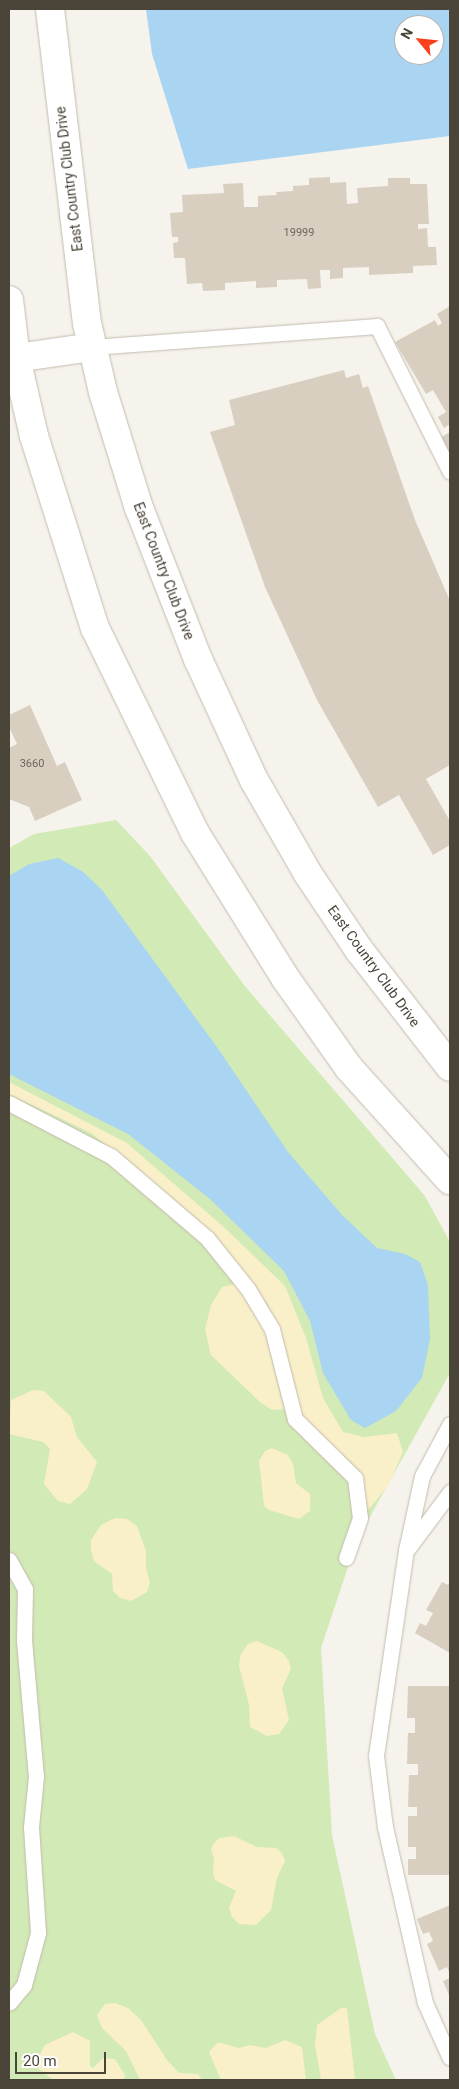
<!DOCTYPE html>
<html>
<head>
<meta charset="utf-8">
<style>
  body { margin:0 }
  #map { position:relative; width:459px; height:2089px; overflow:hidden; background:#f6f3ec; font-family:Roboto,sans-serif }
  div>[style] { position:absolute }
  .green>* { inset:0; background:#d2eab5 }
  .sand>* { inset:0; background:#f9efc9 }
  .water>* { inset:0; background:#a9d4f2 }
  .building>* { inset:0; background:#d8cfc1 }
  .roads { filter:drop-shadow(0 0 1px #c2bbae) drop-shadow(0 0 1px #c2bbae) }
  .service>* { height:15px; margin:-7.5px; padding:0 7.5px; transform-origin:7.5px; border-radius:7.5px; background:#fff }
  .minor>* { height:28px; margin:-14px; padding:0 14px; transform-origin:14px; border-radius:14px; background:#fff }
  .tertiary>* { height:28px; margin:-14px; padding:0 14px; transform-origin:14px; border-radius:14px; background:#fff }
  span { translate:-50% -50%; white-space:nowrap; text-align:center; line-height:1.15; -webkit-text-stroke:4px #fff; paint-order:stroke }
  .number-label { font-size:11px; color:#6e675b }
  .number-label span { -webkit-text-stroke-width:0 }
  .street-label { font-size:14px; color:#4b4439 }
  .frame { position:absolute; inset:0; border:10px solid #4b4439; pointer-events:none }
  .north { position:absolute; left:394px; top:15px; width:50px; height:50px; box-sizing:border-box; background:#fff; border:1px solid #b7b4b0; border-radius:50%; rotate:298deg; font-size:14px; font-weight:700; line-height:20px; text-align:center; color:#4b4439 }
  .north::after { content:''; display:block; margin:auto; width:18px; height:22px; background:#fc3f1d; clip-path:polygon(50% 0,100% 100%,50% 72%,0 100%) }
  .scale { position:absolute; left:15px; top:2052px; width:91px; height:22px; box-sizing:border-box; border:2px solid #4b4439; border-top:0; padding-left:6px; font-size:15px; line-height:18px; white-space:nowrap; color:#4b4439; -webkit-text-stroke:4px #fff; paint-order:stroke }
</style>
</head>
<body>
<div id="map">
  <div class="green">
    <i style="clip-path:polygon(116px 820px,150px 856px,244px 985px,425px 1196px,450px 1242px,450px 1373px,357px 1540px,321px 1648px,332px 1835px,375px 2034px,396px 2080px,9px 2080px,9px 848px,34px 834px)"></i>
  </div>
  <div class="sand">
    <i style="clip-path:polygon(9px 1082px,127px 1143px,226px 1229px,285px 1286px,306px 1338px,323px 1398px,343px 1432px,364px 1437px,397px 1433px,403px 1452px,388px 1486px,369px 1509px,364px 1505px,362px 1487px,352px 1463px,302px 1419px,269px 1306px,245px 1274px,165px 1192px,91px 1133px,9px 1094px)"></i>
    <i style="clip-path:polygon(235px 1284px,249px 1298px,264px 1327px,284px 1409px,272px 1410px,261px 1403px,211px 1355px,205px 1329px,211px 1305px,222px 1287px)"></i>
    <i style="clip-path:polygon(33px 1390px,44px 1391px,71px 1417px,77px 1437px,97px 1462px,87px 1489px,70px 1504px,58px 1501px,44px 1484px,50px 1449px,43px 1442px,9px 1434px,11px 1400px)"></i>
    <i style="clip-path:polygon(272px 1448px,288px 1455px,293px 1464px,296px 1483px,310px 1494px,310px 1511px,299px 1519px,269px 1510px,264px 1506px,259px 1461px,265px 1451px)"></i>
    <i style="clip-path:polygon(115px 1518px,127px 1519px,137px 1526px,146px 1551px,146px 1568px,150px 1582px,147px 1592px,131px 1601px,120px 1598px,113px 1591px,112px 1574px,94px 1561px,91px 1551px,91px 1540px,101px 1525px)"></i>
    <i style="clip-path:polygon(257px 1641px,282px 1652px,289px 1661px,291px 1669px,282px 1688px,289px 1720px,279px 1734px,267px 1736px,250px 1727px,249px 1705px,239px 1666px,240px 1656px,248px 1644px)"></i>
    <i style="clip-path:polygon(234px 1836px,257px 1847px,276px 1848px,282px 1853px,285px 1861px,277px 1878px,271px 1910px,256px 1925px,239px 1924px,232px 1917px,229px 1908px,236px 1891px,215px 1880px,213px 1873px,214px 1859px,211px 1849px,214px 1843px,219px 1838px)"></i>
    <i style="clip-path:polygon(115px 2003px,128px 2008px,141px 2020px,167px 2060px,179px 2073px,198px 2074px,202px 2080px,140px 2080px,126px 2051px,102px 2028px,97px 2015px,105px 2004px)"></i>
    <i style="clip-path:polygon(341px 2008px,347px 2008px,355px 2080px,321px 2080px,315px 2045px,317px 2025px)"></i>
    <i style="clip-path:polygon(73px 2032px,90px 2041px,90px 2066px,93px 2068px,103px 2058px,115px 2059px,125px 2075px,124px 2080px,53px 2080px,38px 2068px,37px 2060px,45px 2045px)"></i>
    <i style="clip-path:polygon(285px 2040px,302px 2047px,306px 2080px,221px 2080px,209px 2052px,218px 2042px,239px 2048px,250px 2045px,266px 2048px)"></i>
  </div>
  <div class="water">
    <i style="clip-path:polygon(evenodd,146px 9px,450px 9px,450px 136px,188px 169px,152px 54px,146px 9px,404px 25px,434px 25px,434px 55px,404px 55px,404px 25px)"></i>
    <i style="clip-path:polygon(58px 858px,82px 871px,102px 890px,219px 1050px,288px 1152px,343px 1216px,377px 1248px,405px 1254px,420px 1262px,428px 1285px,430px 1339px,422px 1378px,396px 1411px,365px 1428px,351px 1420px,323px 1373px,310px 1321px,284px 1271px,210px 1199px,128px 1134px,9px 1074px,9px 876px,29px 864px)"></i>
  </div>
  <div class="building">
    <i style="clip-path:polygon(330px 177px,330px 183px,346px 182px,347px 204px,358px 203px,357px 188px,388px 186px,388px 178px,410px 178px,410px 184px,427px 184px,429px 224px,418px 224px,418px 229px,427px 228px,428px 247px,436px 247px,437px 265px,413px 266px,413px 273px,369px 275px,369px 267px,343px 268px,343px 278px,330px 279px,330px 270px,320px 270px,321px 288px,308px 289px,307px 279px,277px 280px,277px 287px,256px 288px,256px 281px,225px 283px,225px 290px,203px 291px,202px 283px,187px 284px,185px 258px,174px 258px,173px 243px,178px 242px,178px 237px,172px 237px,170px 213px,183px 212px,182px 195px,224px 193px,223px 184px,243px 183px,244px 207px,258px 207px,258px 196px,277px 195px,276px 192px,293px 191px,293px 186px,309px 185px,309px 178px)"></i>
    <i style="clip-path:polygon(450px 306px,450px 424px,444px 428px,438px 417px,446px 412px,433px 390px,426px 394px,395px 342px,435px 320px,438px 326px,442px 323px,437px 314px)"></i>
    <i style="clip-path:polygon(344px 370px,346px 378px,359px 374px,363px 388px,368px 386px,415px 520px,450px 601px,450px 765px,426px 779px,450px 821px,450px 845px,433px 855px,399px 795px,378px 807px,317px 700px,265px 587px,210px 432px,235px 425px,229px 400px)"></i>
    <i style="clip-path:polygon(450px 432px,450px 449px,448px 451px,440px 438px)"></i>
    <i style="clip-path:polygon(30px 705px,57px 766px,65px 762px,82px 800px,35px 821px,29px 807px,9px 799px,9px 748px,17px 744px,9px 727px,9px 715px)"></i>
    <i style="clip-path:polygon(450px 1581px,450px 1653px,415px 1633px,420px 1623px,426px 1626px,433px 1613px,426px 1610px,442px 1582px,448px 1585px)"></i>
    <i style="clip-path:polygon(408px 1686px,450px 1686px,450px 1875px,408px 1875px,408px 1859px,416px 1859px,416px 1847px,408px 1847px,408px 1816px,417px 1816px,417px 1807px,408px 1807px,409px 1775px,418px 1775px,418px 1764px,407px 1764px,408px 1733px,415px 1733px,415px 1718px,407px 1718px)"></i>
    <i style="clip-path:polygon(450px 1905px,450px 1975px,447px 1967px,439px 1971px,427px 1944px,433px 1941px,429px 1932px,423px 1934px,417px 1919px)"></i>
    <i style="clip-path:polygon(450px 1978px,450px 1997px,443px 1981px)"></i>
  </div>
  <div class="roads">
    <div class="service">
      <i style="left:92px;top:347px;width:286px;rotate:-4.2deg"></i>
      <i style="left:377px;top:326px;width:163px;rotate:63.4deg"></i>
      <i style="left:9px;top:1103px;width:115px;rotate:27.5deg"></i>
      <i style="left:111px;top:1156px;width:126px;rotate:40.5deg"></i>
      <i style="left:207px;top:1238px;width:65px;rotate:51.2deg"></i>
      <i style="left:248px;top:1289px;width:47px;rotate:59deg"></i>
      <i style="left:272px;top:1329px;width:93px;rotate:75.7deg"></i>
      <i style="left:295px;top:1419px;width:84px;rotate:44.5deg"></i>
      <i style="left:355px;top:1478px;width:40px;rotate:82.9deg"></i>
      <i style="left:360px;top:1518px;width:42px;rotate:109.3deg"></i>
      <i style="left:450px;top:1424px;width:59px;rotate:118.3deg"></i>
      <i style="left:422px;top:1476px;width:76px;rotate:102.2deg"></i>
      <i style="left:406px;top:1550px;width:208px;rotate:98.3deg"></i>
      <i style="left:376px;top:1756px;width:72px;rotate:82.8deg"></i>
      <i style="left:385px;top:1827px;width:180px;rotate:77.2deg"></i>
      <i style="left:425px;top:2003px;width:60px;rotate:65.6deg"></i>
      <i style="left:409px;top:1547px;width:69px;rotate:-53.3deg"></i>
      <i style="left:9px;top:1560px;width:33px;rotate:61deg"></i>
      <i style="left:25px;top:1589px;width:51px;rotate:91.1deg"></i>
      <i style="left:24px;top:1640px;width:137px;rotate:85deg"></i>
      <i style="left:36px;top:1776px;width:51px;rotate:95.6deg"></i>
      <i style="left:31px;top:1827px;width:106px;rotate:86.2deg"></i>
      <i style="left:38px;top:1933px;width:54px;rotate:105.1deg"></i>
      <i style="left:24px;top:1985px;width:23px;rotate:130deg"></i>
    </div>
    <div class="minor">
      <i style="left:9px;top:356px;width:7px;rotate:16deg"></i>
      <i style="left:16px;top:358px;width:77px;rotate:-8.2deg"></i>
    </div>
    <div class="tertiary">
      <i style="left:50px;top:9px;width:316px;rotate:83.3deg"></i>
      <i style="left:87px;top:323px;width:71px;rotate:76.9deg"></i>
      <i style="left:103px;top:392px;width:121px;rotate:72.8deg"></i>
      <i style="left:139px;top:508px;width:162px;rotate:68.7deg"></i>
      <i style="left:198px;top:659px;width:133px;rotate:65.2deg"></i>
      <i style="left:254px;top:780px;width:108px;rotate:60.1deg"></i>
      <i style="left:308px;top:874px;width:92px;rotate:56.1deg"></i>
      <i style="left:359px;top:950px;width:148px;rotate:52.1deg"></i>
      <i style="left:9px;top:300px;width:58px;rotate:83.1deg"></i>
      <i style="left:16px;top:358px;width:80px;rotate:77deg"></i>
      <i style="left:34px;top:436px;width:201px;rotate:72.4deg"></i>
      <i style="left:95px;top:628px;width:228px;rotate:64deg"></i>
      <i style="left:195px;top:833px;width:172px;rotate:58.1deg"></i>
      <i style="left:286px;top:979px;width:109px;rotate:54.7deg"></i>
      <i style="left:349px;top:1068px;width:151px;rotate:48deg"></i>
    </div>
  </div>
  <div class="number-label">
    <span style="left:299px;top:233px">19999</span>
    <span style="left:32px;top:764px">3660</span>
  </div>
  <div class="street-label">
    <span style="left:69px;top:179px;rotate:-97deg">East Country Club Drive</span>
    <span style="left:164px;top:571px;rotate:69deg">East Country Club Drive</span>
    <span style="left:374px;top:966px;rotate:54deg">East Country Club Drive</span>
  </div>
  <div class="frame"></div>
  <div class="north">N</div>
  <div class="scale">20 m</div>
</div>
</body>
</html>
